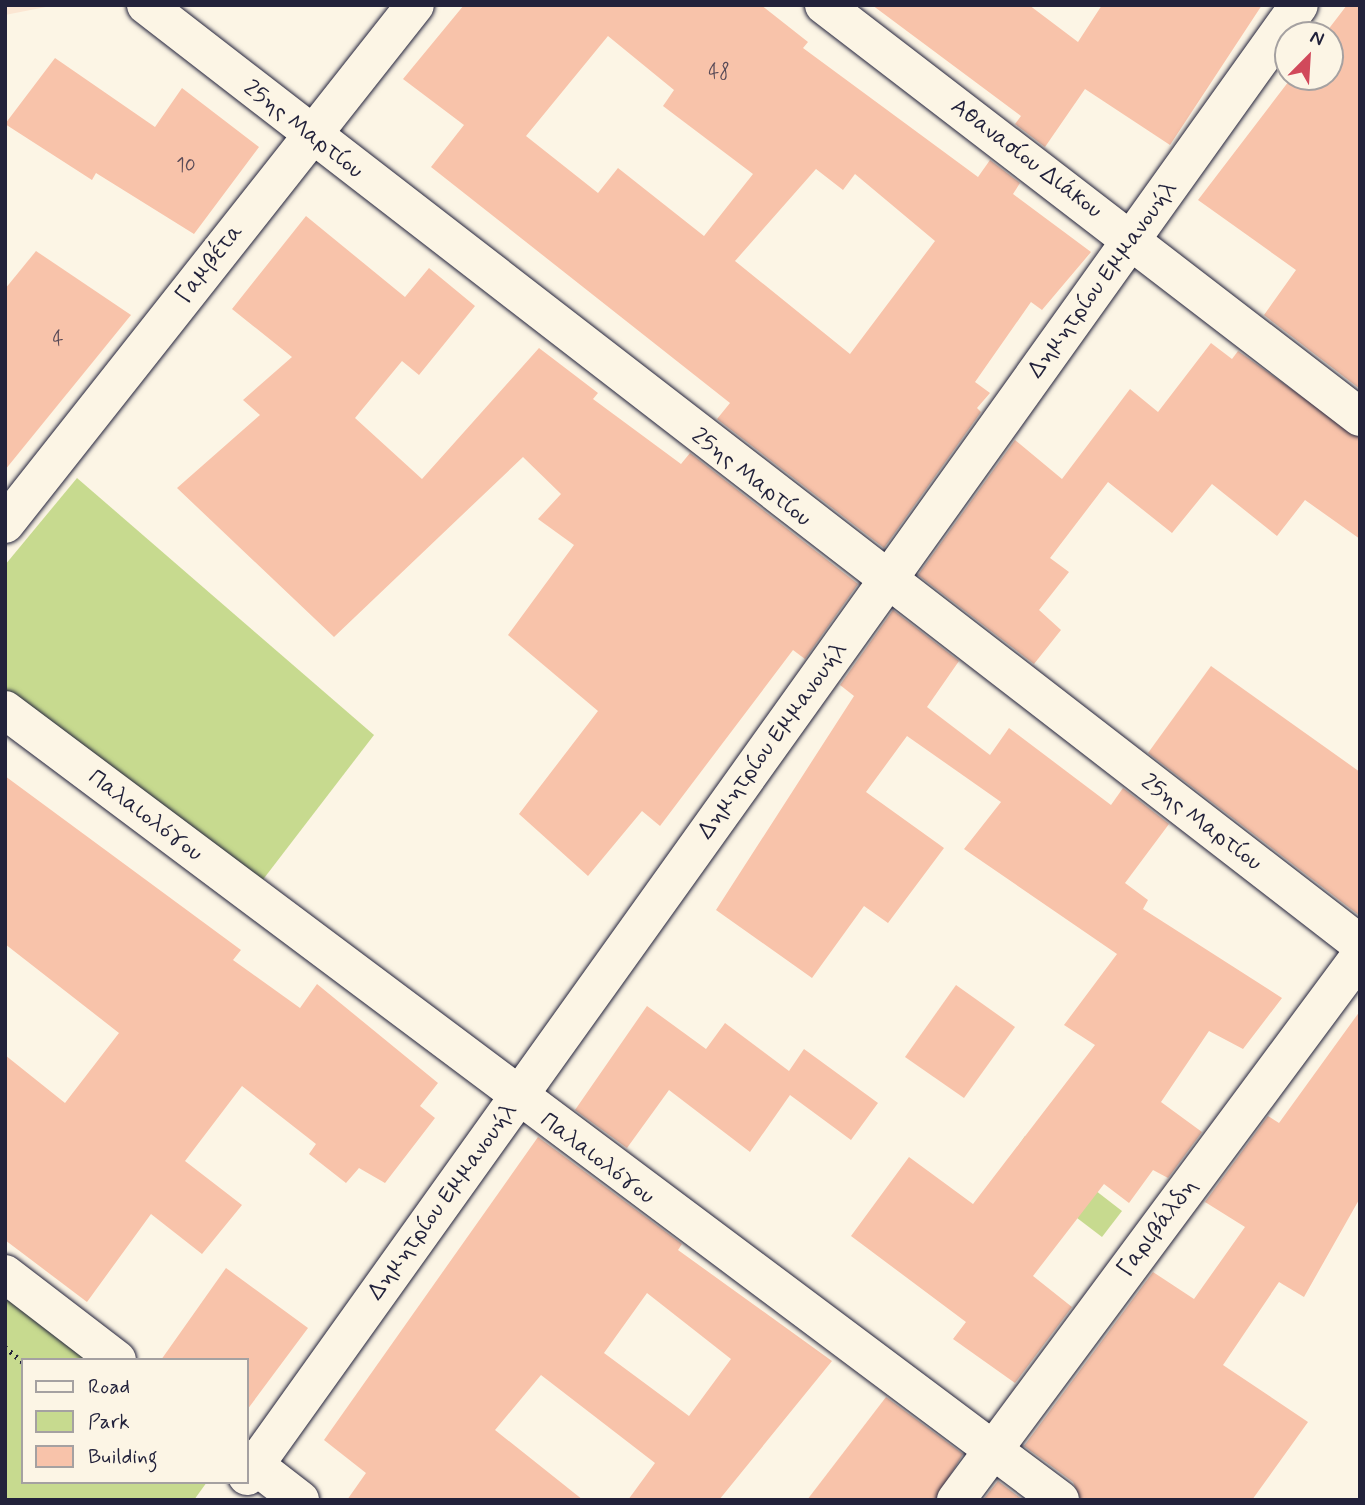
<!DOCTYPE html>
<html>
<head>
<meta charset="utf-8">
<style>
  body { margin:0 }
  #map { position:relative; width:1365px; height:1505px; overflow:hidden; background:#fcf5e5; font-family:Mynerve,sans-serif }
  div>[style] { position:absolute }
  .built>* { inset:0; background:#fbe6d3 }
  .green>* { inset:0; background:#c7da8f }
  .building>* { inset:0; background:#f8c3aa }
  .path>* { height:4.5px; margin-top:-2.25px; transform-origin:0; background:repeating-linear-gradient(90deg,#22223b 0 2px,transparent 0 7px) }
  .roads { filter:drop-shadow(0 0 2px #22223b) drop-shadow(0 0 2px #22223b) }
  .street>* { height:38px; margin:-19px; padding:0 19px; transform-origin:19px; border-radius:19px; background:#fcf5e5 }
  .secondary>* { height:38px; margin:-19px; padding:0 19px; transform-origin:19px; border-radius:19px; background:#fcf5e5 }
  span { translate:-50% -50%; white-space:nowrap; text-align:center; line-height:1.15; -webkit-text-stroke:6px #fcf5e5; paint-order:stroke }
  .number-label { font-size:19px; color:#584a57 }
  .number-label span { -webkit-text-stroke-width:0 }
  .street-label { font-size:23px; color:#22223b }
  .frame { position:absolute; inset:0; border:7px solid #22223b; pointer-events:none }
  .legend { position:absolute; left:21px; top:1358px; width:228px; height:126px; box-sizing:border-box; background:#fcf5e5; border:2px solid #a5a1a1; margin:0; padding:9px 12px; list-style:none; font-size:21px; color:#22223b }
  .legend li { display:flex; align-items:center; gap:14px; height:35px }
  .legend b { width:35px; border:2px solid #a5a1a1 }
  .north { position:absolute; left:1274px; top:21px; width:70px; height:70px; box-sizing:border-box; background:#fcf5e5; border:2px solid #a5a1a1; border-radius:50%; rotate:24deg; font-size:19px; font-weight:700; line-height:28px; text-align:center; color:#22223b }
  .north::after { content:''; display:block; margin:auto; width:24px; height:32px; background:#d1495b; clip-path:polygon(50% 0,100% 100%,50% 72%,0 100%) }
</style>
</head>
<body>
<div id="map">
  <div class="built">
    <i style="clip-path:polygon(5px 5px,56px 5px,5px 15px)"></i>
  </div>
  <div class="green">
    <i style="clip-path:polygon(77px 478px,374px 735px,255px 890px,5px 701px,5px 565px)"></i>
    <i style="clip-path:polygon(1025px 1136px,1122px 1211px,1102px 1237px,1006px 1164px)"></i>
    <i style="clip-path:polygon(5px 1288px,98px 1360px,23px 1360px,23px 1482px,207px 1482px,194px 1500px,5px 1500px)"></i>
  </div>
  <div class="building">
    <i style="clip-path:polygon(evenodd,464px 5px,761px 5px,808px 42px,803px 48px,978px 177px,990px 160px,1020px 183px,1013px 194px,1091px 252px,1042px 310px,1031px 302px,975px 382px,990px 393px,977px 408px,981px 412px,884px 548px,717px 419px,730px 403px,431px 167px,464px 125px,403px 79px,464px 5px,608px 36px,674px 90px,663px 106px,753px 174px,704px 236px,618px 168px,598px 193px,526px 136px,608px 36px,464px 5px,816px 169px,843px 190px,855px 174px,935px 241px,850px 354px,735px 261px,816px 169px)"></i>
    <i style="clip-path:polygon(872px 5px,1029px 5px,1078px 42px,1102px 5px,1262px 5px,1170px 145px,1085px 89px,1045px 147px,1015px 124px,1021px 116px)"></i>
    <i style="clip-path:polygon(1347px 5px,1360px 5px,1360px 389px,1264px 315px,1296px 270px,1198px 200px,1292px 77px,1330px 77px,1330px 35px,1324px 35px)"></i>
    <i style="clip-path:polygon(55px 58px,155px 127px,182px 88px,259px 147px,194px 234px,96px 173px,92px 180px,5px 124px)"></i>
    <i style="clip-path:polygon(306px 216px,405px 297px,429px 268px,475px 306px,419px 375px,402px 361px,355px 418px,422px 479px,539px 348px,598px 393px,593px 399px,681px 464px,690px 453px,858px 584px,805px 659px,793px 650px,660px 826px,642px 811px,588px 876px,519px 814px,598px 711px,508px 635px,574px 545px,538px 519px,561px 494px,523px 457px,334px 637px,177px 488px,260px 415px,243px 400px,292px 357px,232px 309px)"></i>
    <i style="clip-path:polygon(36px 251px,131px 315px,5px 470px,5px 289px)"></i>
    <i style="clip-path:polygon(1211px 343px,1232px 359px,1238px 351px,1360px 438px,1360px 539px,1305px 500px,1277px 536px,1212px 484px,1172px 533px,1108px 482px,1050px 558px,1069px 572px,1039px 610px,1061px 630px,1034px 664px,918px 575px,1015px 440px,1062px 479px,1130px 389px,1158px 412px)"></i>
    <i style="clip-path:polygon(893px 610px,959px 661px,927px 707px,990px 755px,1009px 728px,1111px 805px,1123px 788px,1169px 824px,1125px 883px,1148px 900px,1143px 909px,1282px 998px,1243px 1049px,1209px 1031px,1161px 1102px,1202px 1132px,1168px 1178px,1153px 1170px,1129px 1203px,1104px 1184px,1033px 1276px,1072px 1307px,1015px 1383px,953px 1339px,966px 1322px,851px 1236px,909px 1157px,973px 1204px,1095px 1045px,1064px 1025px,1117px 954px,964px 849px,1001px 802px,907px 736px,866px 792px,944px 848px,888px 923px,864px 906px,812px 978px,716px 910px,854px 696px,840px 685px)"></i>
    <i style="clip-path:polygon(1211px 666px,1360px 772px,1360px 916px,1148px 753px)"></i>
    <i style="clip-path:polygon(5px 776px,241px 950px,233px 960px,300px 1008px,317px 984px,438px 1083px,420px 1106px,435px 1118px,385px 1183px,359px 1168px,346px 1183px,309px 1154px,316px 1144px,242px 1086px,185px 1161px,242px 1205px,202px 1254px,151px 1214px,87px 1302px,5px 1240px,5px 1055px,65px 1103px,119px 1033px,5px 944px)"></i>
    <i style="clip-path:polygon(956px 985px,1015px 1027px,964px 1098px,905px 1057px)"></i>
    <i style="clip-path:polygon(647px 1006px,706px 1049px,725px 1023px,789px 1071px,804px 1049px,878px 1103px,851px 1140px,790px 1095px,750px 1152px,669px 1090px,627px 1148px,575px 1110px)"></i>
    <i style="clip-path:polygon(1360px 1011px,1360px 1198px,1304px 1297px,1279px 1282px,1223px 1365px,1308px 1422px,1252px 1500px,1081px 1500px,1073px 1482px,1024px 1446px,1153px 1272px,1194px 1299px,1245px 1227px,1205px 1202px,1268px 1116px,1279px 1123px)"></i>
    <i style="clip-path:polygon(evenodd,538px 1137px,682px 1244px,678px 1250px,832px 1361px,719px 1500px,628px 1500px,655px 1463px,541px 1375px,495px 1430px,583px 1500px,347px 1500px,366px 1473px,324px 1440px,538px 1137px,647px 1293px,731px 1359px,689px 1416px,604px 1353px,647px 1293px)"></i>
    <i style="clip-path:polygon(226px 1268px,308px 1328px,247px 1410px,247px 1360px,161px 1360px)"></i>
    <i style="clip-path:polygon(886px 1397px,963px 1454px,935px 1500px,807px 1500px)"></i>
    <i style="clip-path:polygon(998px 1481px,1023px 1500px,983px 1500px)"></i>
  </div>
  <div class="path">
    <i style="left:5px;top:1347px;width:23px;rotate:40deg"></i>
  </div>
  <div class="roads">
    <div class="street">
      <i style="left:146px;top:5px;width:1535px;rotate:37.72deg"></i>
      <i style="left:824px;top:5px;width:676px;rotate:37.55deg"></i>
      <i style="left:5px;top:524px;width:661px;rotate:-51.69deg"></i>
      <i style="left:5px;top:710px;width:1318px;rotate:36.83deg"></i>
    </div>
    <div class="secondary">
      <i style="left:5px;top:1274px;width:141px;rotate:37.5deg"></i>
      <i style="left:247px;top:1459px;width:67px;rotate:37.7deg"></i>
      <i style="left:247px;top:1476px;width:1808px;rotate:-54.43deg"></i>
      <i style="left:956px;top:1500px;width:678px;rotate:-53.4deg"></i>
    </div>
  </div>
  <div class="number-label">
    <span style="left:719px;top:73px">48</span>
    <span style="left:186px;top:166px">10</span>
    <span style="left:58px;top:340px">4</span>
  </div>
  <div class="street-label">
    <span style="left:303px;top:130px;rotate:38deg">25ης Μαρτίου</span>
    <span style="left:1026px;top:159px;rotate:37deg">Αθανασίου Διάκου</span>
    <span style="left:210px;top:264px;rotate:-52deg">Γαμβέτα</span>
    <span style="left:1103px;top:280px;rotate:-54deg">Δημητρίου Εμμανουήλ</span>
    <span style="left:751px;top:478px;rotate:38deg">25ης Μαρτίου</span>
    <span style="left:773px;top:741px;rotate:-54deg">Δημητρίου Εμμανουήλ</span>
    <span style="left:145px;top:816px;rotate:37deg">Παλαιολόγου</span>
    <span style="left:1201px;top:823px;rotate:37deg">25ης Μαρτίου</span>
    <span style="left:597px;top:1159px;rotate:37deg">Παλαιολόγου</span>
    <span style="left:443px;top:1202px;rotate:-54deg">Δημητρίου Εμμανουήλ</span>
    <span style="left:1158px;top:1228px;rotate:-53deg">Γαριβάλδη</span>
  </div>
  <div class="frame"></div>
  <ul class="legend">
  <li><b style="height:9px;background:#fcf5e5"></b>Road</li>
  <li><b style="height:19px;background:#c7da8f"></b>Park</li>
  <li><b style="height:19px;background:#f8c3aa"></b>Building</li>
  </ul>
  <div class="north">N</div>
</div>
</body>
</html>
